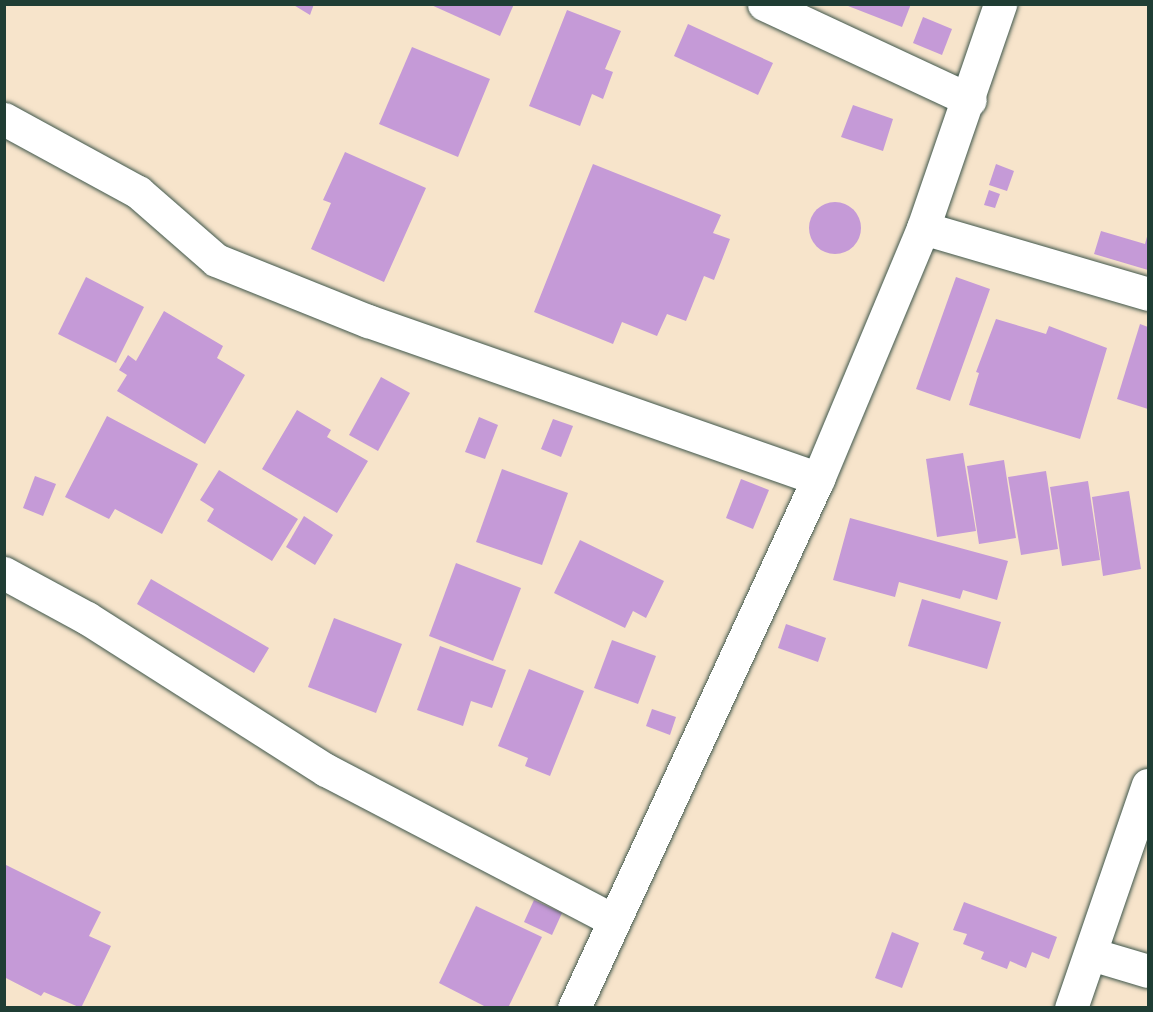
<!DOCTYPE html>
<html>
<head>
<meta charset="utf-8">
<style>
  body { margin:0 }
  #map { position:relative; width:1153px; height:1012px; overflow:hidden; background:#f7e4cb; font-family:"IM FELL DW Pica",serif }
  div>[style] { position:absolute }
  .building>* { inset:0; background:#c59ad7 }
  .round { border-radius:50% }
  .roads { filter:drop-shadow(0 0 2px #3f564b) drop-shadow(0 0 2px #3f564b) }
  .street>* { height:33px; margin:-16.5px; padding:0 16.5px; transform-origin:16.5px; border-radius:16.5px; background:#fff }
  span { translate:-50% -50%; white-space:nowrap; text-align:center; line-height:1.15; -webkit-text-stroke:6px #fcf5e5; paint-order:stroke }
  .frame { position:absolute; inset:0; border:6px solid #1f3d34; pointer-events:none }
</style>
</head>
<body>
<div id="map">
  <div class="building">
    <i style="clip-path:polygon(292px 4px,314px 4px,310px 15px)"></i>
    <i style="clip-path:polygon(429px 4px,514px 4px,500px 36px)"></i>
    <i style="clip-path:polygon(843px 4px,911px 4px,902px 27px)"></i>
    <i style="clip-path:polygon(567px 10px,621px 31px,605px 69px,613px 72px,603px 99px,592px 94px,580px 126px,529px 106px)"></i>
    <i style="clip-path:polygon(923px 17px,952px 29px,942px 55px,913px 43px)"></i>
    <i style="clip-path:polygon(688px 24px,773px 63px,758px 95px,674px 56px)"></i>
    <i style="clip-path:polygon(412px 47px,490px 79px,458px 157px,379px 124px)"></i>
    <i style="clip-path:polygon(853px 105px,893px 119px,883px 151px,841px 137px)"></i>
    <i style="clip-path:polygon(345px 152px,426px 188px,384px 282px,311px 249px,331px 203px,323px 200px)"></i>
    <i style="clip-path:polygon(593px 164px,721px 215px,713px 233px,730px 239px,714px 280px,704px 276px,686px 321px,667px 314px,657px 336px,622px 322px,613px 344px,534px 312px)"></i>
    <i style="clip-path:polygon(996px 164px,1014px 171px,1007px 191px,989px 185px)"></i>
    <i style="clip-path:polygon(989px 190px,1000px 194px,995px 208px,984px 205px)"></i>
    <i class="round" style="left:809px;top:202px;width:52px;height:52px"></i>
    <i style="clip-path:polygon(1101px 231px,1145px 244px,1148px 233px,1148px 270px,1094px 254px)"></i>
    <i style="clip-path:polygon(86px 277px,144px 307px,116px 363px,58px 334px)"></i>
    <i style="clip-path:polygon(956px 277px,990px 289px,950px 401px,916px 389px)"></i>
    <i style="clip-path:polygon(164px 311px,223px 346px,217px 358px,245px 375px,205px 444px,117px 391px,127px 375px,119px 370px,128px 355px,136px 361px)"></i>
    <i style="clip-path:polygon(996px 319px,1046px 334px,1049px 326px,1107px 348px,1080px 439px,969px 405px,979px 373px,976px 372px)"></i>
    <i style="clip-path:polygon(1140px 324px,1148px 327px,1148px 409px,1117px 399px)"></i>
    <i style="clip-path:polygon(381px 377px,410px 393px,378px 451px,349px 435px)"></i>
    <i style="clip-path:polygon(297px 410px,331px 430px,327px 437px,368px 461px,337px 513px,262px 469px)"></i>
    <i style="clip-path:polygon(107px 416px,198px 464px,162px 534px,115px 509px,109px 519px,65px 497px)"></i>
    <i style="clip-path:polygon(479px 417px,498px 425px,485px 459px,465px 452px)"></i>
    <i style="clip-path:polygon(553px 419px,573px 426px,561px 457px,541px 449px)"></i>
    <i style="clip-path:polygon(963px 453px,976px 531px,937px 537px,926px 459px)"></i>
    <i style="clip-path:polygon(1004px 460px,1016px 538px,979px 544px,967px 466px)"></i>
    <i style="clip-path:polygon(502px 469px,568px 493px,542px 565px,476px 542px)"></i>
    <i style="clip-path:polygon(219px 470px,298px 519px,272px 561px,207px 521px,214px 509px,200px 500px)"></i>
    <i style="clip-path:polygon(1046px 471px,1058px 549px,1021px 555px,1008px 477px)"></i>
    <i style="clip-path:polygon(35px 476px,56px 484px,43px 516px,23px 508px)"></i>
    <i style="clip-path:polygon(741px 479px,769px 490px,753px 529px,726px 518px)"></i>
    <i style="clip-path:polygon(1088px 481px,1100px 560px,1062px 566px,1050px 487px)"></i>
    <i style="clip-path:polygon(1129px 491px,1141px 569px,1103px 576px,1092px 497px)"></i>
    <i style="clip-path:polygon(304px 516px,333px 535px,315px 565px,286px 547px)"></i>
    <i style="clip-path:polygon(850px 518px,1008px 561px,997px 600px,963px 590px,960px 599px,899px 582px,895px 597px,833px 580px)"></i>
    <i style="clip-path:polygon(580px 540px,664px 581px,646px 618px,633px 611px,625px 628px,554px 593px)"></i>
    <i style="clip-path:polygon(456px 563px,521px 588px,493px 661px,429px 636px)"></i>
    <i style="clip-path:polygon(151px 579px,269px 648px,254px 673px,137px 604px)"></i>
    <i style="clip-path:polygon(922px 599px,1001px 622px,987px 669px,908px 646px)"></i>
    <i style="clip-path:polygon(334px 618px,402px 644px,376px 713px,308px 687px)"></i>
    <i style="clip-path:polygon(786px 624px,826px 638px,818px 662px,778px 648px)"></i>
    <i style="clip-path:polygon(612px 640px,656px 656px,638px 704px,594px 688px)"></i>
    <i style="clip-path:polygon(440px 646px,506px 670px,492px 708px,471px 701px,463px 726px,417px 710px)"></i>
    <i style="clip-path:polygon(529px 669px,584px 691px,550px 776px,525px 766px,528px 758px,498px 746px)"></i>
    <i style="clip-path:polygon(652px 709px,676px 717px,670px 735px,646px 726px)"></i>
    <i style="clip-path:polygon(4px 864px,101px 912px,89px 936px,111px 946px,81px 1008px,44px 992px,41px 996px,4px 977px)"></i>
    <i style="clip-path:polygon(534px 900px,562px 913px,552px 935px,524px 922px)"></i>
    <i style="clip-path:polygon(964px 902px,1057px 937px,1049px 959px,1032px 952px,1026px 968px,1010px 961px,1007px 969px,981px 959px,984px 952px,963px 944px,967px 934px,953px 930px)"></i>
    <i style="clip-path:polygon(476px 906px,542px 937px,508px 1008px,488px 1008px,439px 983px)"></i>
    <i style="clip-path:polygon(892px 932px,919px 943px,902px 988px,875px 978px)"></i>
  </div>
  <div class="roads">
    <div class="street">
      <i style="left:764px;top:4px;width:227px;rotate:25deg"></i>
      <i style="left:4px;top:119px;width:153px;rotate:28.6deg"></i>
      <i style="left:138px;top:192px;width:103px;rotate:41.1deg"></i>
      <i style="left:216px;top:260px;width:164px;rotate:21.9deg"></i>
      <i style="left:368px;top:321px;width:477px;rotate:19.3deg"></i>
      <i style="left:923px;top:228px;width:234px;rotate:16.3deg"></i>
      <i style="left:4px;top:573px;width:94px;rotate:28.5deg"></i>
      <i style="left:87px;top:618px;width:283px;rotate:32.5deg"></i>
      <i style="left:326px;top:770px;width:324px;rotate:27.6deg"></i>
      <i style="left:1091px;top:954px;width:59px;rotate:16.6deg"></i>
      <i style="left:574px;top:1008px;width:583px;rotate:-65.24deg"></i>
      <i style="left:818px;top:479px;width:272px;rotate:-67.3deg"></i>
      <i style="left:923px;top:228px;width:237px;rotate:-71deg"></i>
      <i style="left:1071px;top:1008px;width:236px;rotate:-71deg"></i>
    </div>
  </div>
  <div class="frame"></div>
</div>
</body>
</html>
